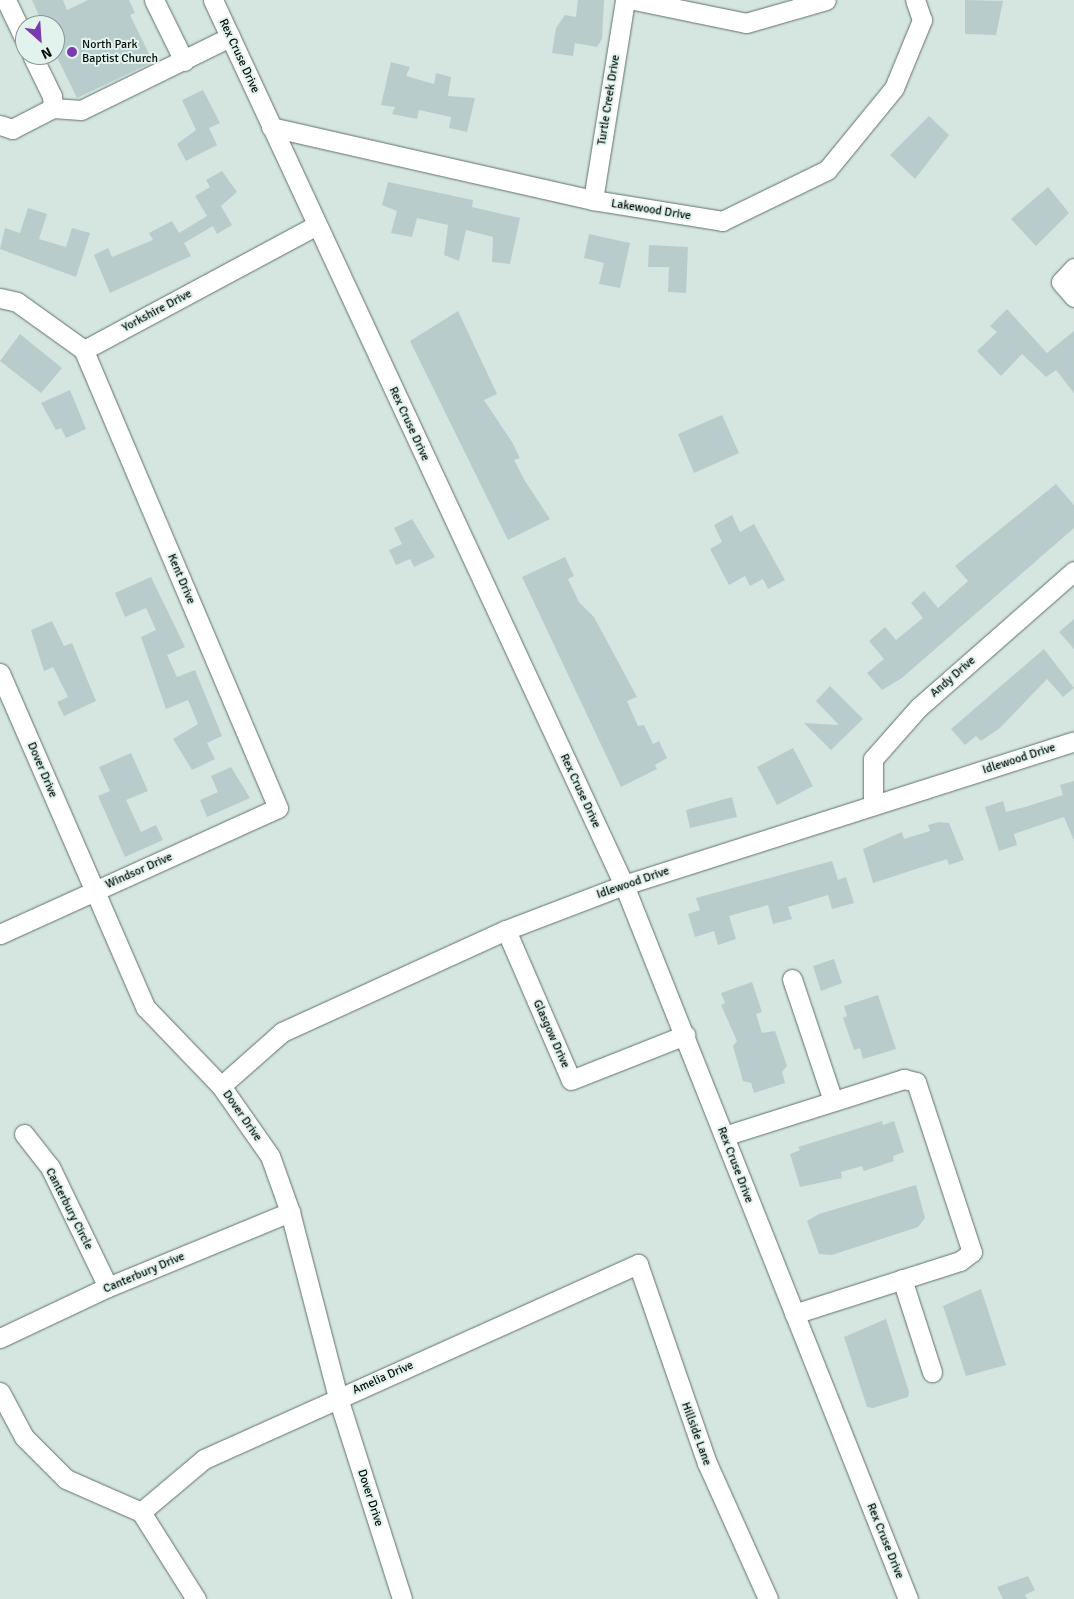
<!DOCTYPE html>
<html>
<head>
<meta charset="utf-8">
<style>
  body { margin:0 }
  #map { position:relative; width:1074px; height:1599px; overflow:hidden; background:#d4e6df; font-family:Signika,sans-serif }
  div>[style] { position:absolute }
  .building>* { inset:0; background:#b9cccc }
  .roads { filter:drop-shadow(0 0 1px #61716b) drop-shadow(0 0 1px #61716b) }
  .minor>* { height:19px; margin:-9.5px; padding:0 9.5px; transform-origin:9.5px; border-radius:9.5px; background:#fff }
  .dots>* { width:14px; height:14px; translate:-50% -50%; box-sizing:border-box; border:2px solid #e2f3ed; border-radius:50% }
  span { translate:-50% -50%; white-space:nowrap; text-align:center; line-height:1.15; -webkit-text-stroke:4px #e2f3ed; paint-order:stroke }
  .poi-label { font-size:12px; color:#080e0b }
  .left { translate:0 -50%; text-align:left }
  .street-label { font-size:12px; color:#080e0b }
  .north { position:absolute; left:15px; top:15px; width:50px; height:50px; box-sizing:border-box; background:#e2f3ed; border:1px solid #8b9793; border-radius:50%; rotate:154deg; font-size:14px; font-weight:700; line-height:20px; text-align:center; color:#080e0b }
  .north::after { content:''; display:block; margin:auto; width:18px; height:22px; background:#7a3bb0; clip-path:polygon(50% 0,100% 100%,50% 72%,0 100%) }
</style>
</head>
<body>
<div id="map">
  <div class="building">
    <i style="clip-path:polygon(32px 0,63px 0,67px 10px,88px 0,129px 0,135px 13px,130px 15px,153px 62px,77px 98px,55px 53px,55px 25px,43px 25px)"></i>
    <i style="clip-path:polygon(578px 0,604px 0,602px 39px,597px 47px,575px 43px,573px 56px,552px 53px,556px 28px,565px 15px,576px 17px)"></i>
    <i style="clip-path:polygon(965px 0,1003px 1px,996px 35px,965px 34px)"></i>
    <i style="clip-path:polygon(391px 62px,410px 67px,406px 76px,434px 84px,436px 73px,451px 77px,448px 96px,475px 98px,467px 132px,449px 128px,451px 117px,419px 110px,417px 119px,392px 114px,395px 107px,381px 105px)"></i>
    <i style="clip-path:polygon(203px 90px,220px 123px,209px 128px,217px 145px,186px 161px,177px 144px,196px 130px,182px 100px)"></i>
    <i style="clip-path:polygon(929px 116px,949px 135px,915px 179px,890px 155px)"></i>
    <i style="clip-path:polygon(222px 171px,237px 192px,221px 206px,232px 225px,217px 234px,213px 226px,184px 243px,191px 256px,110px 293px,94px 255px,108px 248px,112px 257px,153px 240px,149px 233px,172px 221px,179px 233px,207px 216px,195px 196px,210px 187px,206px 180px)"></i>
    <i style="clip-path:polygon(388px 182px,473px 200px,472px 207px,520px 218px,510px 264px,492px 262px,493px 237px,466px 230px,459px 261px,444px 255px,448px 225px,417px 218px,412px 237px,391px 233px,397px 211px,382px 205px)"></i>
    <i style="clip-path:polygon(1048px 187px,1069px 213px,1036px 246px,1011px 219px)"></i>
    <i style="clip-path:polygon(28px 208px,47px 214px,39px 239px,66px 247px,72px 228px,90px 233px,76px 277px,0 249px,5px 228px,20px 233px)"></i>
    <i style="clip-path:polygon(589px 234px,630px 243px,620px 288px,599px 284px,604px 263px,584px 258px)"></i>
    <i style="clip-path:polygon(649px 245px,688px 247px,686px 293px,668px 292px,669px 267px,648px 267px)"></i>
    <i style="clip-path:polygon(1007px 309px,1047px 353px,1074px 331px,1074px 393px,1056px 370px,1046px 377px,1022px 354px,1001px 376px,977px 351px,997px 332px,990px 326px)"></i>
    <i style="clip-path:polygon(458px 311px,497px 394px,484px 400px,512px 442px,520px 458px,514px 460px,525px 481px,550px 519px,508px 540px,410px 341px)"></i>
    <i style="clip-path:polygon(20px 334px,62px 368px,41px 393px,0 361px)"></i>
    <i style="clip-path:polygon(70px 390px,86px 429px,66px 438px,61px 428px,56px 430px,41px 403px)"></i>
    <i style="clip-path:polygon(722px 415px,739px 453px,694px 473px,678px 434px)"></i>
    <i style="clip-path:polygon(1056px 484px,1074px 505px,1074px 528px,902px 678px,882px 690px,867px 673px,884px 659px,869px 641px,885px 627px,896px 640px,923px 618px,911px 603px,924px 591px,938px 608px,968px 581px,955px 566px)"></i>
    <i style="clip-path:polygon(732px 515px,740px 532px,754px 524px,785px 580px,768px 589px,763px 579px,750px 586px,745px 576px,729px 585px,710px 549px,722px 542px,714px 525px)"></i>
    <i style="clip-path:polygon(412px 519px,435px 557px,414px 567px,410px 559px,396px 565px,389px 550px,402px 544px,394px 528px)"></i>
    <i style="clip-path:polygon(565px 557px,574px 576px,568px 579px,579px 602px,594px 617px,637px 697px,627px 701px,638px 726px,644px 725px,653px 744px,659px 741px,667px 758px,655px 765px,657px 769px,621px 787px,522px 577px)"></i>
    <i style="clip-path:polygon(151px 577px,185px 647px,167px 655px,177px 677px,195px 670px,222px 736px,207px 743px,215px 759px,192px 770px,173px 739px,198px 724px,188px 700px,166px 709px,141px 637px,156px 630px,146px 608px,125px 617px,115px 593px)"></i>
    <i style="clip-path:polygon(1074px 619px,1074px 649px,1059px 632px)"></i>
    <i style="clip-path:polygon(52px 621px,64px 646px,72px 643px,96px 701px,64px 716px,57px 702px,68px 697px,53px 667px,44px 671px,31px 630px)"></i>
    <i style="clip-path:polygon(1044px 649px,1074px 688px,1063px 697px,1047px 679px,1000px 728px,981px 741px,976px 736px,965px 745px,951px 729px)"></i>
    <i style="clip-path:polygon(830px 686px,863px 719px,831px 750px,804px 723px,839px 725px,816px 701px)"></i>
    <i style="clip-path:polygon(793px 748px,813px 786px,777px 805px,757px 767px)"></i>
    <i style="clip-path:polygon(131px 753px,148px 791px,126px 800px,141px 832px,156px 825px,163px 840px,125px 857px,98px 796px,110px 791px,99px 767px)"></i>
    <i style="clip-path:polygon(231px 767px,250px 798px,207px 817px,200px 800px,218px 792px,211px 776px)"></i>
    <i style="clip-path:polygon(1074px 781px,1074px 841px,1064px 817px,1014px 834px,1017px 845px,999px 851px,985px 807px,1003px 801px,1006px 812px,1025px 807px,1063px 795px,1060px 785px)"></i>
    <i style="clip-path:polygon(732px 797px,737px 817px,690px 828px,686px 810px)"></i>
    <i style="clip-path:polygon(939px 822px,949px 823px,964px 860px,949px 865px,947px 859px,873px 883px,863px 849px,902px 832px,904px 839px,930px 831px,928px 825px)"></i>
    <i style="clip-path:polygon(832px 861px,838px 880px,846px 877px,854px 903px,832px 909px,828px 895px,788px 907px,792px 919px,773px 924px,768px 905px,729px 916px,736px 939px,718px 945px,714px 931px,695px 937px,688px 914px,700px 910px,696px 898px)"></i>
    <i style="clip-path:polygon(834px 959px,842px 983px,821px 991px,813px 966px)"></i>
    <i style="clip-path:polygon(752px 982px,762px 1012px,756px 1014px,762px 1033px,775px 1031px,787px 1066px,782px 1072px,785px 1083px,754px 1093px,751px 1083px,743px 1081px,733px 1046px,737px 1041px,721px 1005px,725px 1003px,721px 993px)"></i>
    <i style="clip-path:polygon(878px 995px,896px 1049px,863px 1059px,860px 1048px,854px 1050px,843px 1018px,847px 1016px,844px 1006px)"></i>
    <i style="clip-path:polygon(882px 1121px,883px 1125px,894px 1121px,904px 1152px,893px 1156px,894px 1161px,864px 1171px,862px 1166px,841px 1172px,842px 1178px,800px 1187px,790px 1154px,800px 1150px,798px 1147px)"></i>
    <i style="clip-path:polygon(916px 1185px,925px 1218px,918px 1227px,832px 1255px,819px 1254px,807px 1221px,819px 1214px)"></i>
    <i style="clip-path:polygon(981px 1289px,1006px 1365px,966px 1376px,943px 1306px)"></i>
    <i style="clip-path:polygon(886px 1319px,909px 1392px,908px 1397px,873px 1408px,867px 1407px,844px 1337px)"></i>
    <i style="clip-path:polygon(1028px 1576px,1035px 1590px,1025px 1595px,1027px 1599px,1003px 1599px,997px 1587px)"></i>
  </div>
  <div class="roads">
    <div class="minor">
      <i style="left:6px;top:0;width:44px;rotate:64.6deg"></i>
      <i style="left:154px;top:0;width:68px;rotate:63.8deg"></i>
      <i style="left:213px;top:0;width:976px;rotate:65.09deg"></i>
      <i style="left:624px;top:885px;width:768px;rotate:68.31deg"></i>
      <i style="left:634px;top:0;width:114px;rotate:11.6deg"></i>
      <i style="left:746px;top:23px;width:83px;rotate:-16deg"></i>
      <i style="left:32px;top:55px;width:46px;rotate:64deg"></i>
      <i style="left:52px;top:96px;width:12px;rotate:85deg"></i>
      <i style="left:0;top:125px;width:13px;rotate:18deg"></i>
      <i style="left:12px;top:129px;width:46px;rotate:-27.1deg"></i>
      <i style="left:53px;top:108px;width:28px;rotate:4deg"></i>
      <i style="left:81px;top:110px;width:166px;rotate:-26.1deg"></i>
      <i style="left:271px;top:127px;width:330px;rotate:12.8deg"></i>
      <i style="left:593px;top:200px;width:131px;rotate:9.2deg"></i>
      <i style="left:722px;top:221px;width:117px;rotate:-25.9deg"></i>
      <i style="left:827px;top:170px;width:106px;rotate:-50.7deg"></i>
      <i style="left:894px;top:88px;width:74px;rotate:-67.6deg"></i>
      <i style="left:922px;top:20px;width:21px;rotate:-109deg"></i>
      <i style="left:593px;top:200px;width:203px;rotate:-80.9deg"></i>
      <i style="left:1074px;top:268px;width:19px;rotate:133deg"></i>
      <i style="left:1061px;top:282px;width:20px;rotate:49deg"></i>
      <i style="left:0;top:298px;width:17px;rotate:13deg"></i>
      <i style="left:17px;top:302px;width:82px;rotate:35.6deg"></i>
      <i style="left:84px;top:350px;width:264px;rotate:-28.2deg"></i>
      <i style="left:0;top:673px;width:365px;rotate:66.5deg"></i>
      <i style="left:146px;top:1008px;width:108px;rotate:46.1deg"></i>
      <i style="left:221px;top:1086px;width:85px;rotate:55deg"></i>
      <i style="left:270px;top:1156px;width:59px;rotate:70.3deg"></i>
      <i style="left:290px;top:1212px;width:192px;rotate:75.5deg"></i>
      <i style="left:338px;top:1398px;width:211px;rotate:72.3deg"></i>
      <i style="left:873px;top:805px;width:46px;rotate:-90deg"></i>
      <i style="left:873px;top:759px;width:69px;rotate:-48.5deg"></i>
      <i style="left:919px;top:707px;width:206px;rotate:-41.3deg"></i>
      <i style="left:506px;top:930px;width:163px;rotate:66.6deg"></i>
      <i style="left:571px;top:1080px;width:123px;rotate:-21.5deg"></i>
      <i style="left:0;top:934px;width:305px;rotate:-24.4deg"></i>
      <i style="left:278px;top:808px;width:497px;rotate:-113deg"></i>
      <i style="left:792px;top:979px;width:129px;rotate:71.4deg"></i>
      <i style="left:221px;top:1086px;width:81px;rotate:-41.5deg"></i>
      <i style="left:282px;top:1032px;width:246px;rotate:-24.5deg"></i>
      <i style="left:506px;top:930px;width:126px;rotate:-20.9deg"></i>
      <i style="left:624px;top:885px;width:472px;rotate:-17.7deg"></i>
      <i style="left:24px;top:1134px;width:42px;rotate:51.8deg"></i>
      <i style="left:50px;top:1167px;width:133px;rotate:64.2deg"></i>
      <i style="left:724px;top:1136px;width:189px;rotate:-17.6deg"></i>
      <i style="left:904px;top:1079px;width:12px;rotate:14deg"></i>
      <i style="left:916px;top:1082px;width:179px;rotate:71.8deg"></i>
      <i style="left:972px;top:1252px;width:15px;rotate:143deg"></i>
      <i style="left:960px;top:1261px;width:174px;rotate:162.3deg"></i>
      <i style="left:902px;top:1279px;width:98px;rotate:72.1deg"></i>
      <i style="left:0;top:1338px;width:119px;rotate:-25.3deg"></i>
      <i style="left:108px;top:1287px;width:197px;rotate:-22.4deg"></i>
      <i style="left:0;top:1392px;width:51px;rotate:61.9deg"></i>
      <i style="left:24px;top:1437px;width:59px;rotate:45deg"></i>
      <i style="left:66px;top:1479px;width:82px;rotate:23.7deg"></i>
      <i style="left:141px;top:1512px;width:103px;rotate:57.7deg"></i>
      <i style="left:141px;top:1512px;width:82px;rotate:-40.1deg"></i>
      <i style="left:204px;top:1459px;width:476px;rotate:-24.2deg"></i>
      <i style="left:638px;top:1264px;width:211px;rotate:70.9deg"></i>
      <i style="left:707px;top:1463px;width:149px;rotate:65.8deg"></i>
    </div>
  </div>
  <div class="dots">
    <i style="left:72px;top:52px;background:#7a3bb0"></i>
  </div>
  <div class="poi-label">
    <span class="left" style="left:82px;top:52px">North Park<br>Baptist Church</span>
  </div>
  <div class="street-label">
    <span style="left:239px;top:56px;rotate:65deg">Rex Cruse Drive</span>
    <span style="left:609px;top:100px;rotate:-81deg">Turtle Creek Drive</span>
    <span style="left:651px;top:210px;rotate:9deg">Lakewood Drive</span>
    <span style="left:157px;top:311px;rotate:-28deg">Yorkshire Drive</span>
    <span style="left:409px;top:424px;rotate:65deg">Rex Cruse Drive</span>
    <span style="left:181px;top:579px;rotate:67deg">Kent Drive</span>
    <span style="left:953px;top:677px;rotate:-41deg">Andy Drive</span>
    <span style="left:1019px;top:759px;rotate:-18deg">Idlewood Drive</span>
    <span style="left:42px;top:770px;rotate:67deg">Dover Drive</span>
    <span style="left:580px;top:791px;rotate:65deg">Rex Cruse Drive</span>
    <span style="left:139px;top:871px;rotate:-24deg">Windsor Drive</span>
    <span style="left:633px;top:883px;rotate:-19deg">Idlewood Drive</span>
    <span style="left:551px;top:1034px;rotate:66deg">Glasgow Drive</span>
    <span style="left:242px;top:1116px;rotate:55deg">Dover Drive</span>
    <span style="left:735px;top:1165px;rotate:69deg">Rex Cruse Drive</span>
    <span style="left:69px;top:1209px;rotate:63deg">Canterbury Circle</span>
    <span style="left:144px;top:1273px;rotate:-23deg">Canterbury Drive</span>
    <span style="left:383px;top:1378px;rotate:-24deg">Amelia Drive</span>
    <span style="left:696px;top:1434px;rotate:70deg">Hillside Lane</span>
    <span style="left:370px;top:1498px;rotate:72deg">Dover Drive</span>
    <span style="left:885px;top:1541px;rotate:68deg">Rex Cruse Drive</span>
  </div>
  <div class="north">N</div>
</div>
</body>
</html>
